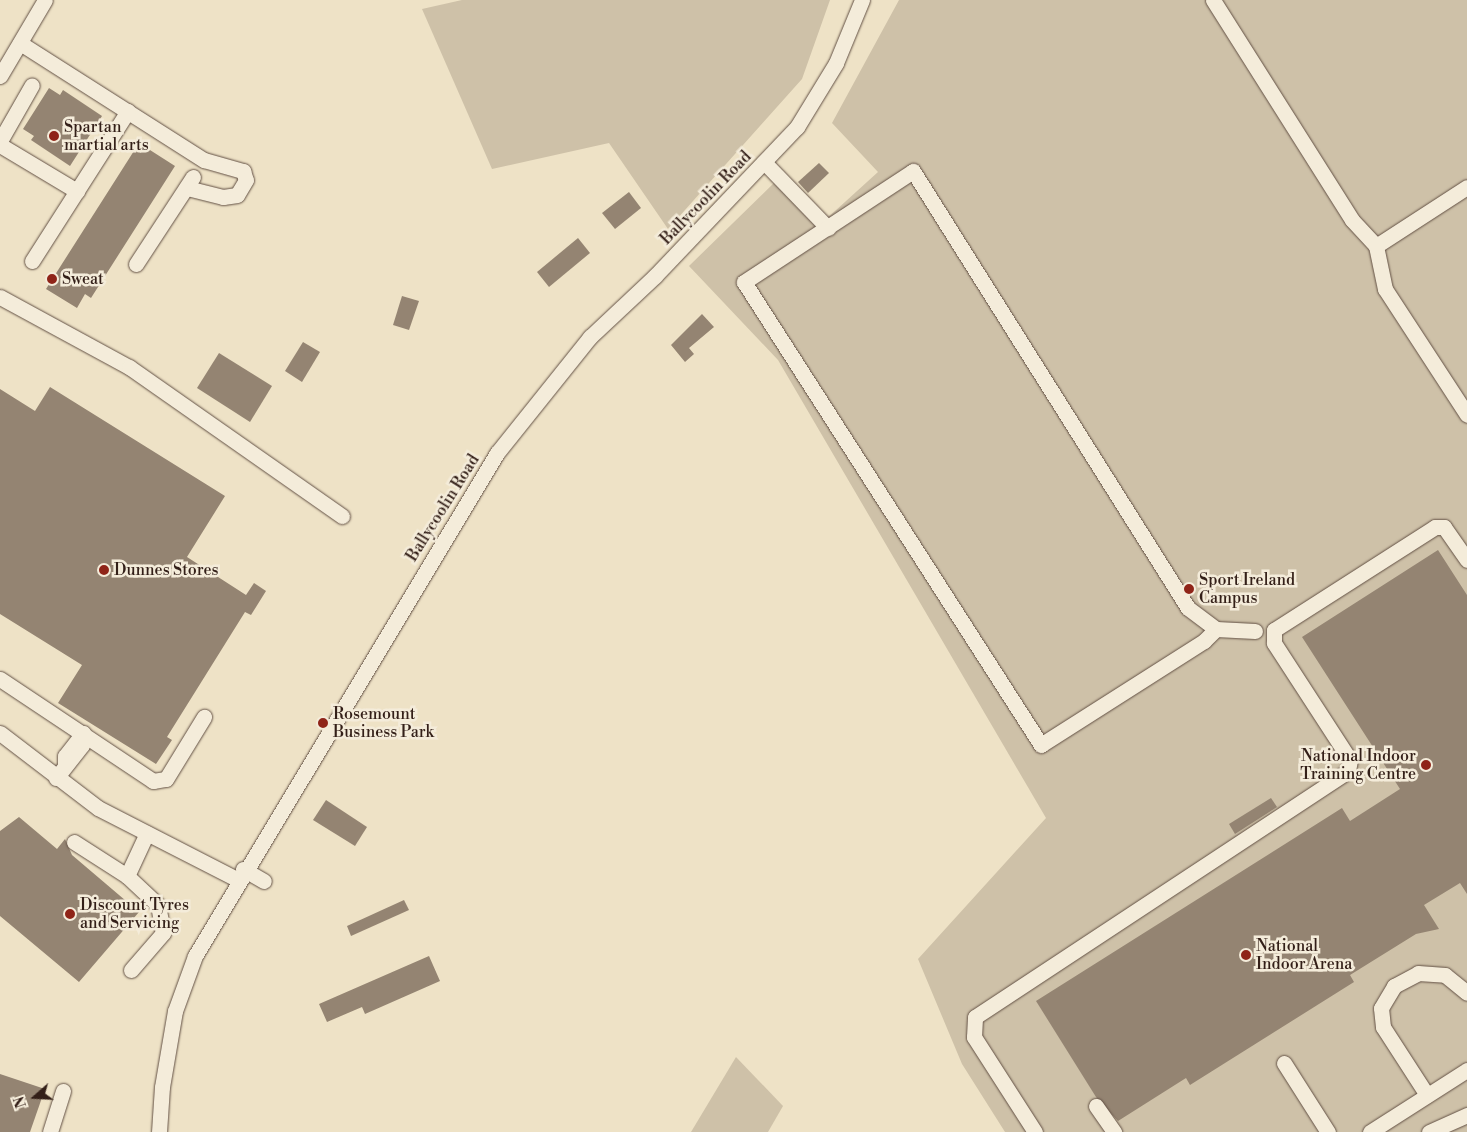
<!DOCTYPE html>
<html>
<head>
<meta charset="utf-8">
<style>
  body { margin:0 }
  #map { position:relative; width:1467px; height:1132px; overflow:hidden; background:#eee2c6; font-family:"Libre Bodoni",serif }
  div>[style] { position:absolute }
  .green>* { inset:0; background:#cec1a8 }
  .building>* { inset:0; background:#948472 }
  .roads { filter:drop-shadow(0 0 1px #625044) drop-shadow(0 0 1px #625044) }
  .minor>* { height:15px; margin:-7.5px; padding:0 7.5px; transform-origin:7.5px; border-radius:7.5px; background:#f4ecda }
  .dots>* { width:14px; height:14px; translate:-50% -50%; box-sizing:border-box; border:2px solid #f4ecda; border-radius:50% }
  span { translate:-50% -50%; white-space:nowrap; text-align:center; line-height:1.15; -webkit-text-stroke:5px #f4ecda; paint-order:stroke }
  .poi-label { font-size:16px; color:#331f18 }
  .left { translate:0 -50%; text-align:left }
  .right { translate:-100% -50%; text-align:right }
  .street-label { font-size:16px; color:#331f18 }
  .north { position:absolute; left:10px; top:1072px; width:50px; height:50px; -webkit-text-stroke:4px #f4ecda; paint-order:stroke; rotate:251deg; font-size:14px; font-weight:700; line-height:20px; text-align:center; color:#331f18 }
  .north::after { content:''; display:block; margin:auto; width:18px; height:22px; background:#331f18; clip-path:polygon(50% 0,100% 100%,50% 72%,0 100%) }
</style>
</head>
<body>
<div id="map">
  <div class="green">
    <i style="clip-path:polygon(462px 0,830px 0,802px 79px,668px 229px,609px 143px,492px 169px,422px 9px)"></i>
    <i style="clip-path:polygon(899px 0,1467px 0,1467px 1132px,1005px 1132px,962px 1064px,918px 959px,1046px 818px,778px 360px,689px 266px,778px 179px,824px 221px,878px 172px,832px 123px)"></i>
    <i style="clip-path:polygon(736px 1057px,783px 1106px,768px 1132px,691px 1132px)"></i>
  </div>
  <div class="building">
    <i style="clip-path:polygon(49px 88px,60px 95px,63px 90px,102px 116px,70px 166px,31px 140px,34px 136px,23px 129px)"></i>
    <i style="clip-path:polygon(139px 143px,175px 166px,91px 298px,85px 294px,77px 308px,46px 289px)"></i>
    <i style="clip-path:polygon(819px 163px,829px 173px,808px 193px,798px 182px)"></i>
    <i style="clip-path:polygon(629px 192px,641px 208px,615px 229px,602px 213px)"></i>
    <i style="clip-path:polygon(578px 238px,590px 253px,549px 287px,537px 272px)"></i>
    <i style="clip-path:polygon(402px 296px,419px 301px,409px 330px,393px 325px)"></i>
    <i style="clip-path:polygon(702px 314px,714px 327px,689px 348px,694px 354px,685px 362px,671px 345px)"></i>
    <i style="clip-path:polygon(303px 342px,320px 352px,302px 382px,285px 371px)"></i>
    <i style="clip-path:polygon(219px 353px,272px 386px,250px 422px,197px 388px)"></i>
    <i style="clip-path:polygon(50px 387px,225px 496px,187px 557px,246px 595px,254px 583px,266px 591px,251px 615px,245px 612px,167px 737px,172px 740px,156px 764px,58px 703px,82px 665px,0 614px,0 389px,35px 411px)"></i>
    <i style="clip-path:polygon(1438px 550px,1467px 595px,1467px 894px,1460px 883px,1424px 905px,1439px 929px,1416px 934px,1350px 975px,1354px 982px,1190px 1085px,1186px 1078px,1118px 1121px,1096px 1097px,1036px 1001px,1342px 808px,1350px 821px,1400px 789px,1302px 637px)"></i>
    <i style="clip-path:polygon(1271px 798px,1277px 807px,1235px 834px,1229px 824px)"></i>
    <i style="clip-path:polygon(326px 800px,367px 827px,355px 846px,313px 820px)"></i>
    <i style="clip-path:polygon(19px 817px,57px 849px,65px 839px,72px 855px,139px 912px,79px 982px,0 916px,0 831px)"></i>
    <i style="clip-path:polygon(404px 900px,409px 910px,351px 936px,347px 926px)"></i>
    <i style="clip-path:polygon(429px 956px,440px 981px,365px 1014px,362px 1007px,327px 1022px,319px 1004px)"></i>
    <i style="clip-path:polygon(0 1074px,45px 1089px,30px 1132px,0 1132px)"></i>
  </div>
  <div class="roads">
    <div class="minor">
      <i style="left:1213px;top:0;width:260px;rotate:57.7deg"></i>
      <i style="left:1352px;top:220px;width:35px;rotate:47deg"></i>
      <i style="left:1376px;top:246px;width:44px;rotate:78.2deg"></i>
      <i style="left:1385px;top:289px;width:150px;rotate:56.9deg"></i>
      <i style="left:20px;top:43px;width:218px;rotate:32.5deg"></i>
      <i style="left:204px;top:160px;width:41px;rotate:15.8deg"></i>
      <i style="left:243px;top:171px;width:9px;rotate:72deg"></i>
      <i style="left:246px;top:180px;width:17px;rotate:121deg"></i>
      <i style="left:237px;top:195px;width:14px;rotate:172deg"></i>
      <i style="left:223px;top:197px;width:38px;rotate:-166deg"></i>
      <i style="left:0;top:76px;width:88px;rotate:-59.4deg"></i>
      <i style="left:0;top:141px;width:64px;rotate:-60.3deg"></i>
      <i style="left:0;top:145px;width:90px;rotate:30.9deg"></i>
      <i style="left:764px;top:162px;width:92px;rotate:45.9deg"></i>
      <i style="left:1376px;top:246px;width:108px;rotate:-33deg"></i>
      <i style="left:32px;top:261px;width:178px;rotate:-57.4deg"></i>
      <i style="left:136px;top:264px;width:104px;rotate:-56.8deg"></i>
      <i style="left:0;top:297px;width:147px;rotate:28.5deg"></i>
      <i style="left:129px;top:367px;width:260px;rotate:35deg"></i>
      <i style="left:1216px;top:629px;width:17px;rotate:135deg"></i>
      <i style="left:1204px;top:641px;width:193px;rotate:147.5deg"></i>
      <i style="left:1041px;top:745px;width:550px;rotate:-122.68deg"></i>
      <i style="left:744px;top:282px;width:202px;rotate:-33.3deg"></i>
      <i style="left:913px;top:171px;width:516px;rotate:57.82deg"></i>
      <i style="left:1188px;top:608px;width:35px;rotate:37deg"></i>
      <i style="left:1216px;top:629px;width:39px;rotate:3deg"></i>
      <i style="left:0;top:679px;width:184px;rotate:33.7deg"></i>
      <i style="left:153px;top:781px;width:13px;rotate:-9deg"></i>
      <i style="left:166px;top:779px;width:73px;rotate:-58.5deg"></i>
      <i style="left:0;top:733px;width:123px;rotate:37.4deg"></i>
      <i style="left:98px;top:808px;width:156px;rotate:27.1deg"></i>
      <i style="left:56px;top:778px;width:42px;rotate:-51.8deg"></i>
      <i style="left:82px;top:745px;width:12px;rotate:-85deg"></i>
      <i style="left:83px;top:733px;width:29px;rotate:128deg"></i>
      <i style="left:65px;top:756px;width:8px;rotate:90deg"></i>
      <i style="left:74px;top:842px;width:63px;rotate:32.7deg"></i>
      <i style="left:243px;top:869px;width:24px;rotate:30deg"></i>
      <i style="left:131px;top:970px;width:49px;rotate:-49.1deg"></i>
      <i style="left:163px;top:933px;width:28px;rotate:-100deg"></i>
      <i style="left:158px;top:905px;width:42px;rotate:-136.9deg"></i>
      <i style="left:127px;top:876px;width:47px;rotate:-65.1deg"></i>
      <i style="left:1284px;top:1063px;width:82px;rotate:57.5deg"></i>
      <i style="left:1427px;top:1095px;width:81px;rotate:-122.9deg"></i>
      <i style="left:1383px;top:1027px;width:19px;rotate:-96deg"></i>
      <i style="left:1381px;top:1008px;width:26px;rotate:-59deg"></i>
      <i style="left:1394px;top:986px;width:27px;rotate:-28deg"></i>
      <i style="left:1418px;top:973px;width:27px;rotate:4deg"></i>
      <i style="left:1445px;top:975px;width:28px;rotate:39deg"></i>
      <i style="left:1096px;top:1106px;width:32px;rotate:55deg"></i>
      <i style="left:50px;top:1132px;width:43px;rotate:-72.4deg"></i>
      <i style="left:159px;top:1132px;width:45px;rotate:-86.2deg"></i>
      <i style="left:162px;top:1087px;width:77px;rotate:-80.3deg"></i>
      <i style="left:175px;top:1011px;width:59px;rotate:-70deg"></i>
      <i style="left:195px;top:956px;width:587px;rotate:-59.02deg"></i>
      <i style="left:497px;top:453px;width:149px;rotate:-51.3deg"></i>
      <i style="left:590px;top:337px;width:89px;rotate:-43.2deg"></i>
      <i style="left:655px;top:276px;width:206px;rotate:-46.4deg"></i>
      <i style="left:797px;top:127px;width:75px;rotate:-58.6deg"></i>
      <i style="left:836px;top:63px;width:68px;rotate:-67.6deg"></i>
      <i style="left:1035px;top:1132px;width:113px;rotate:-122.7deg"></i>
      <i style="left:974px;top:1037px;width:20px;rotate:-87deg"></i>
      <i style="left:975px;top:1017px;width:447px;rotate:-33.4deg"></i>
      <i style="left:1348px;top:771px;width:11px;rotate:-80deg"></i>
      <i style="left:1350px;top:760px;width:140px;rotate:-123deg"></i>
      <i style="left:1274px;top:643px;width:13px;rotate:-90deg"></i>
      <i style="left:1274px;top:630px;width:191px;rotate:-32.6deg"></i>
      <i style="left:1435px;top:527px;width:9px"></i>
      <i style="left:1444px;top:527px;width:40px;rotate:55.1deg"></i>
      <i style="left:1370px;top:1132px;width:115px;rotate:-32.6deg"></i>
      <i style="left:1429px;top:1132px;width:42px;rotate:-24.1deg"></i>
    </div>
  </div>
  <div class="dots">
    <i style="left:54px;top:136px;background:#8f2418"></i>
    <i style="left:52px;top:279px;background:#8f2418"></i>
    <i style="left:104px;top:570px;background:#8f2418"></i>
    <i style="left:1189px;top:589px;background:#8f2418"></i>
    <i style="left:323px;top:723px;background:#8f2418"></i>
    <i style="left:1426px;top:765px;background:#8f2418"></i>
    <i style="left:70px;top:914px;background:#8f2418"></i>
    <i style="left:1246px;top:955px;background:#8f2418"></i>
  </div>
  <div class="poi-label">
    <span class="left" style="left:64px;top:136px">Spartan<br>martial arts</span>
    <span class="left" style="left:62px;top:279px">Sweat</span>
    <span class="left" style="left:114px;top:570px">Dunnes Stores</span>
    <span class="left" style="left:1199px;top:589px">Sport Ireland<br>Campus</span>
    <span class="left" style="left:333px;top:723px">Rosemount<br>Business Park</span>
    <span class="right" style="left:1416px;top:765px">National Indoor<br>Training Centre</span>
    <span class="left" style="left:80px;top:914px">Discount Tyres<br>and Servicing</span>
    <span class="left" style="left:1256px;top:955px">National<br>Indoor Arena</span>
  </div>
  <div class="street-label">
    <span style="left:706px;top:198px;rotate:-46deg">Ballycoolin Road</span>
    <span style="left:443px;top:508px;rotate:-58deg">Ballycoolin Road</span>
  </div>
  <div class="north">N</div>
</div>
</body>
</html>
